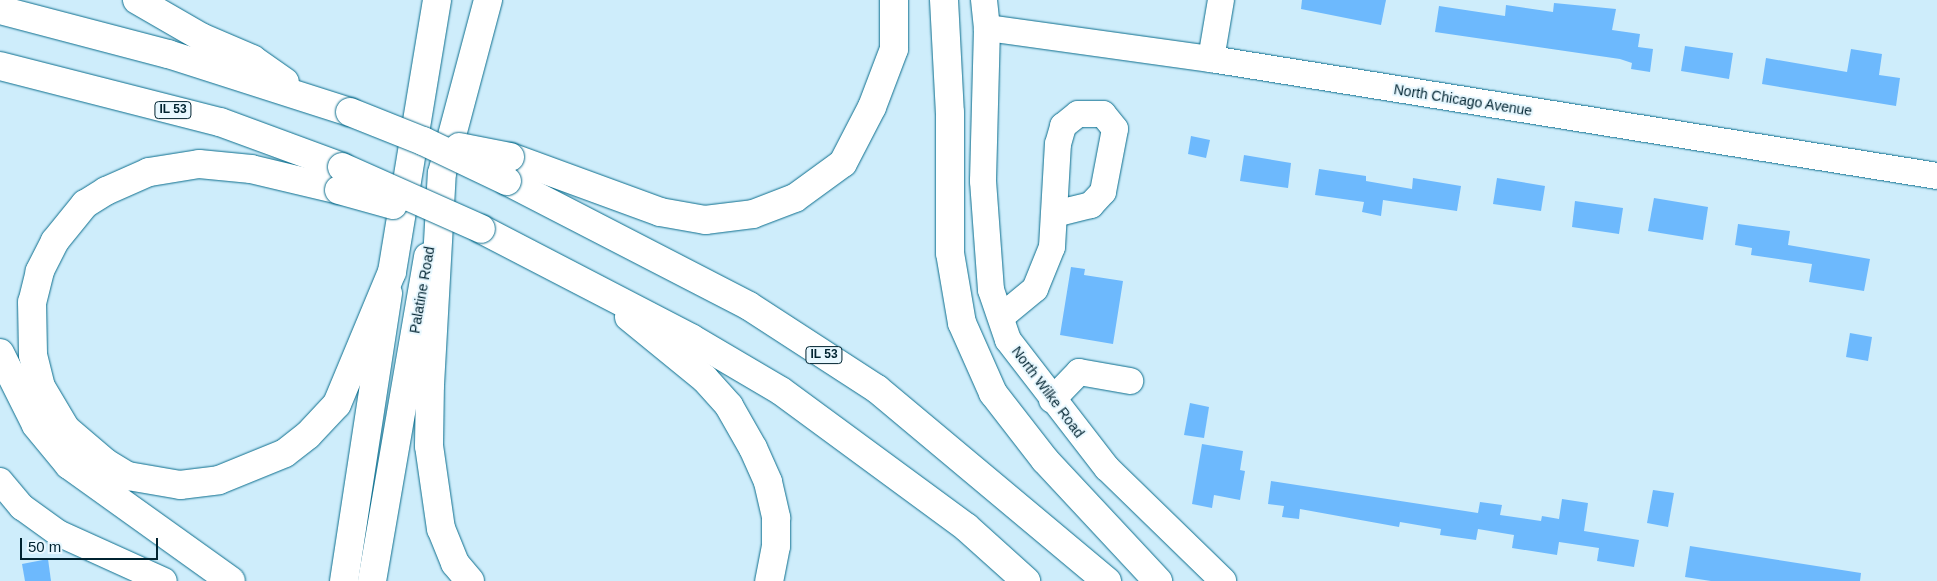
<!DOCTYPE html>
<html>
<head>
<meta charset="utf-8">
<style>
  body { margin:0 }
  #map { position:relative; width:1937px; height:581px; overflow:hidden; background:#ceedfb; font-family:Arial,sans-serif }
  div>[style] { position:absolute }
  .building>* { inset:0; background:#6db9fd }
  .roads { filter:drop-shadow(0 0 1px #0b6d8d) drop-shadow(0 0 1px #0b6d8d) }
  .minor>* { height:26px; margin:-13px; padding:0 13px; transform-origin:13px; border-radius:13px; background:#fff }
  .major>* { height:28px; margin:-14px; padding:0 14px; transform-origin:14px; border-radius:14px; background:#fff }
  .highway>* { height:28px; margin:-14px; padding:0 14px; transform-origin:14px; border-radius:14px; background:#fff }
  .bridges { filter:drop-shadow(0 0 1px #0b6d8d) drop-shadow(0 0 1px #0b6d8d) }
  .highway-bridge>* { height:28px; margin:-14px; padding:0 14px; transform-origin:14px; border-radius:14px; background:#fff }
  span { translate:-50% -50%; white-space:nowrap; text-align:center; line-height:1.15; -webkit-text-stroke:4px #e8f8ff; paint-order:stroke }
  .shield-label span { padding:1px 4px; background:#e8f8ff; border:1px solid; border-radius:4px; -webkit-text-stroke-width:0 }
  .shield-label { font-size:12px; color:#002330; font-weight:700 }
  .street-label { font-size:14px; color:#002330 }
  .scale { position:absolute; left:20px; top:538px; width:138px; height:22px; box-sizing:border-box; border:2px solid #002330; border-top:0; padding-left:6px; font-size:15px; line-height:18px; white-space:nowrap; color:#002330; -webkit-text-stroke:4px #e8f8ff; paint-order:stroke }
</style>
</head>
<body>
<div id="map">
  <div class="building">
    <i style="clip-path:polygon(1302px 0,1386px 0,1381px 25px,1301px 9px)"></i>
    <i style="clip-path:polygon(1554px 3px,1616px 9px,1612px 30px,1640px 34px,1638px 47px,1653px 49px,1650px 72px,1631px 69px,1632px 63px,1620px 59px,1435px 32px,1439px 6px,1505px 16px,1506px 5px,1553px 12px)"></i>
    <i style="clip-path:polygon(1685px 46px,1733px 53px,1729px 79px,1681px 71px)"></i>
    <i style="clip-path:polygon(1851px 49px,1882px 54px,1879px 75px,1900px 78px,1896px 106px,1762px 84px,1766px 58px,1847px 72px)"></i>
    <i style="clip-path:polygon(1191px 136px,1210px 140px,1206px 158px,1188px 154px)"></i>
    <i style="clip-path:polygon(1244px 155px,1291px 163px,1288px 188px,1240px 181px)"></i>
    <i style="clip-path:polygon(1319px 169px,1366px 176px,1366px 181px,1412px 189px,1413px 178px,1461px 186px,1457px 211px,1383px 200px,1381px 216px,1362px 212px,1364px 202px,1315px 195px)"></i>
    <i style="clip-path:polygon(1497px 178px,1545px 186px,1541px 211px,1493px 204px)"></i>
    <i style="clip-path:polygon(1654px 198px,1708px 207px,1703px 240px,1648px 231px)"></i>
    <i style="clip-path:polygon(1575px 201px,1623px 208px,1619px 234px,1572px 227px)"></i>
    <i style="clip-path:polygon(1738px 224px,1790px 231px,1788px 245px,1870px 259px,1864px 291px,1809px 282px,1812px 264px,1751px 255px,1752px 248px,1735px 245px)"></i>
    <i style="clip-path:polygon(1071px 267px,1085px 269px,1084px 275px,1123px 281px,1113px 344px,1060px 335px)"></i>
    <i style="clip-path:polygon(1850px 333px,1872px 337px,1868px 361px,1846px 357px)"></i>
    <i style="clip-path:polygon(1190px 403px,1209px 407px,1204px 438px,1184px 435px)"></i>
    <i style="clip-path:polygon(1202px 444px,1243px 451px,1240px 470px,1245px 471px,1240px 500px,1214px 495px,1212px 508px,1192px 504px)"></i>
    <i style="clip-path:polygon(1271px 481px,1478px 513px,1480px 502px,1502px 505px,1500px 515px,1541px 521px,1542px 516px,1559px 519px,1562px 499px,1588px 503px,1584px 531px,1639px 540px,1634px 567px,1597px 561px,1599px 548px,1559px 542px,1557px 555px,1512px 548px,1514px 535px,1478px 529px,1476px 540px,1440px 535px,1441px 529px,1400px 522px,1399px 527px,1300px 509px,1299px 519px,1282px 517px,1284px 506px,1268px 504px)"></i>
    <i style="clip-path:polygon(1653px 490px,1674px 493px,1668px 527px,1647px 523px)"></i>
    <i style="clip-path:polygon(1690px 546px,1861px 573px,1860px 581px,1711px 581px,1685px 577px)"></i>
    <i style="clip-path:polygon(48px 559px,51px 581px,25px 581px,22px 564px)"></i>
  </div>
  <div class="roads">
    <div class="minor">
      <i style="left:984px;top:0;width:28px;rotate:84deg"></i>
      <i style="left:987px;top:28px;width:153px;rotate:91.5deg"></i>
      <i style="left:983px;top:181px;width:109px;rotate:85.8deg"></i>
      <i style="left:991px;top:290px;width:53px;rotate:71.2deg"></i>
      <i style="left:1008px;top:340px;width:162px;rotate:52.3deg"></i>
      <i style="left:1107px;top:468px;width:162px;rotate:44.2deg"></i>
      <i style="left:987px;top:28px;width:226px;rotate:7.9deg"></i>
      <i style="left:1211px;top:59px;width:735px;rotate:9.15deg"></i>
      <i style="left:1211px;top:59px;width:60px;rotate:-80.4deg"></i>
      <i style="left:1001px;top:317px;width:44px;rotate:-39.5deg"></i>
      <i style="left:1035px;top:289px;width:45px;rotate:-68deg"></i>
      <i style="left:1052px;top:247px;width:103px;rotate:-86.7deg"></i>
      <i style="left:1058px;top:144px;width:19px;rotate:-74deg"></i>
      <i style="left:1063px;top:126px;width:19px;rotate:-39deg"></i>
      <i style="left:1078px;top:114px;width:25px"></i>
      <i style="left:1103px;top:114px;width:19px;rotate:51deg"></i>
      <i style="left:1115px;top:129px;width:64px;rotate:100.8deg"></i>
      <i style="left:1103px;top:192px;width:18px;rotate:133deg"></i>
      <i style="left:1091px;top:205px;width:38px;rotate:166deg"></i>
      <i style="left:1052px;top:400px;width:39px;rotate:-46deg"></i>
      <i style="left:1079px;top:372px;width:52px;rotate:10deg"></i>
      <i style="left:0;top:481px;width:34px;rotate:50deg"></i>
      <i style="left:22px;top:507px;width:44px;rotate:35.8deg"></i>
      <i style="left:58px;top:533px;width:116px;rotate:24.4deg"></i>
    </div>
    <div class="major">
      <i style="left:344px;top:581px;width:291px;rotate:-81.3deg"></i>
      <i style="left:372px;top:581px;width:329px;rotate:-80.2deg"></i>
    </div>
    <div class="highway">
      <i style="left:137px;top:0;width:74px;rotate:30deg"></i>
      <i style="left:201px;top:37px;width:56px;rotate:23.3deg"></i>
      <i style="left:252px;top:59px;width:40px;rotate:34.9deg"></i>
      <i style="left:944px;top:0;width:113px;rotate:87deg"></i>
      <i style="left:950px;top:113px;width:140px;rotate:90deg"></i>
      <i style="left:950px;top:253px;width:71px;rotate:80.3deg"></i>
      <i style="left:962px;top:323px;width:77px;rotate:66.1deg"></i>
      <i style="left:993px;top:393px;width:85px;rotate:52.2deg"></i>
      <i style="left:1045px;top:460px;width:166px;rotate:47deg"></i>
      <i style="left:0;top:10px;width:174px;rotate:14.7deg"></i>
      <i style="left:168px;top:54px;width:191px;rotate:17.7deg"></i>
      <i style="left:0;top:66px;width:227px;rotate:14.3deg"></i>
      <i style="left:220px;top:122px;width:130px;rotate:20.2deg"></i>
      <i style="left:510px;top:157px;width:160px;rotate:20.1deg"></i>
      <i style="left:660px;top:212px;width:46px;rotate:10.1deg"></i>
      <i style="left:705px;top:220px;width:48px;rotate:-7.1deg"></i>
      <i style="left:753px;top:214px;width:45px;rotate:-20.9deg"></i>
      <i style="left:795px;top:198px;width:59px;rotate:-36.1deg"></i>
      <i style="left:843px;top:163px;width:63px;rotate:-62.6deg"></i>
      <i style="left:872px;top:107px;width:62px;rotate:-69.2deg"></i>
      <i style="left:894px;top:49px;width:49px;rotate:-90deg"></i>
      <i style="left:507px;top:181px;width:272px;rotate:27.3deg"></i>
      <i style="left:749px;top:306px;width:153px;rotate:33deg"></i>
      <i style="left:877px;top:389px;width:300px;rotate:39.9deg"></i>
      <i style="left:339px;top:190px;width:90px;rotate:-166.6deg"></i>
      <i style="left:251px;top:169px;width:52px;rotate:-174.5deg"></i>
      <i style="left:199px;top:164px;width:51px;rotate:170.9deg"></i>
      <i style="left:149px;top:172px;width:47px;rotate:156.2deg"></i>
      <i style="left:106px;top:191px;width:25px;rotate:148deg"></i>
      <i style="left:85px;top:204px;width:48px;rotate:129deg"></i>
      <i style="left:55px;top:241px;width:34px;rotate:117deg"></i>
      <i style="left:40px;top:271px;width:32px;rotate:104deg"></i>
      <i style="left:32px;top:302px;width:53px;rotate:88.9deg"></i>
      <i style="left:33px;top:355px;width:33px;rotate:76deg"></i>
      <i style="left:41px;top:387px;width:49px;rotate:59.2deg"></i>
      <i style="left:66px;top:429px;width:52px;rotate:40.4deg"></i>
      <i style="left:106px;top:463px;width:26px;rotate:31deg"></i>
      <i style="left:128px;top:476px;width:53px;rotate:9.8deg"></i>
      <i style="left:180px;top:485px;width:39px;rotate:-7deg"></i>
      <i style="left:219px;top:480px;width:71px;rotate:-22.2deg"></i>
      <i style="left:285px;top:453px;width:29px;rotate:-38deg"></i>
      <i style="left:308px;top:435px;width:42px;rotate:-46.9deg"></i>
      <i style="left:337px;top:404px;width:143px;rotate:-67.4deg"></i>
      <i style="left:392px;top:272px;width:276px;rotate:-80.6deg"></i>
      <i style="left:481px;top:229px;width:237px;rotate:27.4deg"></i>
      <i style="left:691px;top:338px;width:104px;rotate:30.5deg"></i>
      <i style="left:781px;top:391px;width:230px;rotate:36.3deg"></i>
      <i style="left:966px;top:527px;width:81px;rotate:42deg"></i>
      <i style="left:629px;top:317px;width:98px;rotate:39.2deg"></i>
      <i style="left:705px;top:379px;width:36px;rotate:48deg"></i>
      <i style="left:729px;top:406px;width:48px;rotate:60.3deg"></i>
      <i style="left:753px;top:448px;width:37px;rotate:66deg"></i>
      <i style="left:768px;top:482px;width:37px;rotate:77deg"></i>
      <i style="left:776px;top:518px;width:28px;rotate:90deg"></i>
      <i style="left:776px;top:546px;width:36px;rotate:101deg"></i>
      <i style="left:0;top:353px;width:80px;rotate:63.4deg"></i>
      <i style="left:36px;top:425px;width:52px;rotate:50.5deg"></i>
      <i style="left:69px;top:465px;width:199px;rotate:35.6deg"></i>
      <i style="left:470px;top:581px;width:23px;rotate:-130deg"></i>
      <i style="left:455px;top:563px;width:37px;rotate:-112deg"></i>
      <i style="left:441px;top:529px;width:84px;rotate:-98.2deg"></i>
      <i style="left:429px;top:446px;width:61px;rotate:-89.1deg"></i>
      <i style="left:430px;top:385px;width:212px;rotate:-86.8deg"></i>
      <i style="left:442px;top:173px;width:179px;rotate:-75.1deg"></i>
    </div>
  </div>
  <div class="bridges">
    <div class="highway-bridge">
      <i style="left:350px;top:112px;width:79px;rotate:21.7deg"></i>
      <i style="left:423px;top:141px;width:93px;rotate:25.5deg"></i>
      <i style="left:459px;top:147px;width:52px;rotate:11.1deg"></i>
      <i style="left:342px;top:167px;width:152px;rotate:24deg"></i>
      <i style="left:339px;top:190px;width:56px;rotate:15.5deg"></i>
    </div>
  </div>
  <div class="shield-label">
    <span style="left:173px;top:110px">IL 53</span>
    <span style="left:824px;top:355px">IL 53</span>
  </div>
  <div class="street-label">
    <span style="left:1463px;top:100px;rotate:9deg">North Chicago Avenue</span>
    <span style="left:422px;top:290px;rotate:-80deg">Palatine Road</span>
    <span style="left:1048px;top:392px;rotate:53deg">North Wilke Road</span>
  </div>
  <div class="scale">50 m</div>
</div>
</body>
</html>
